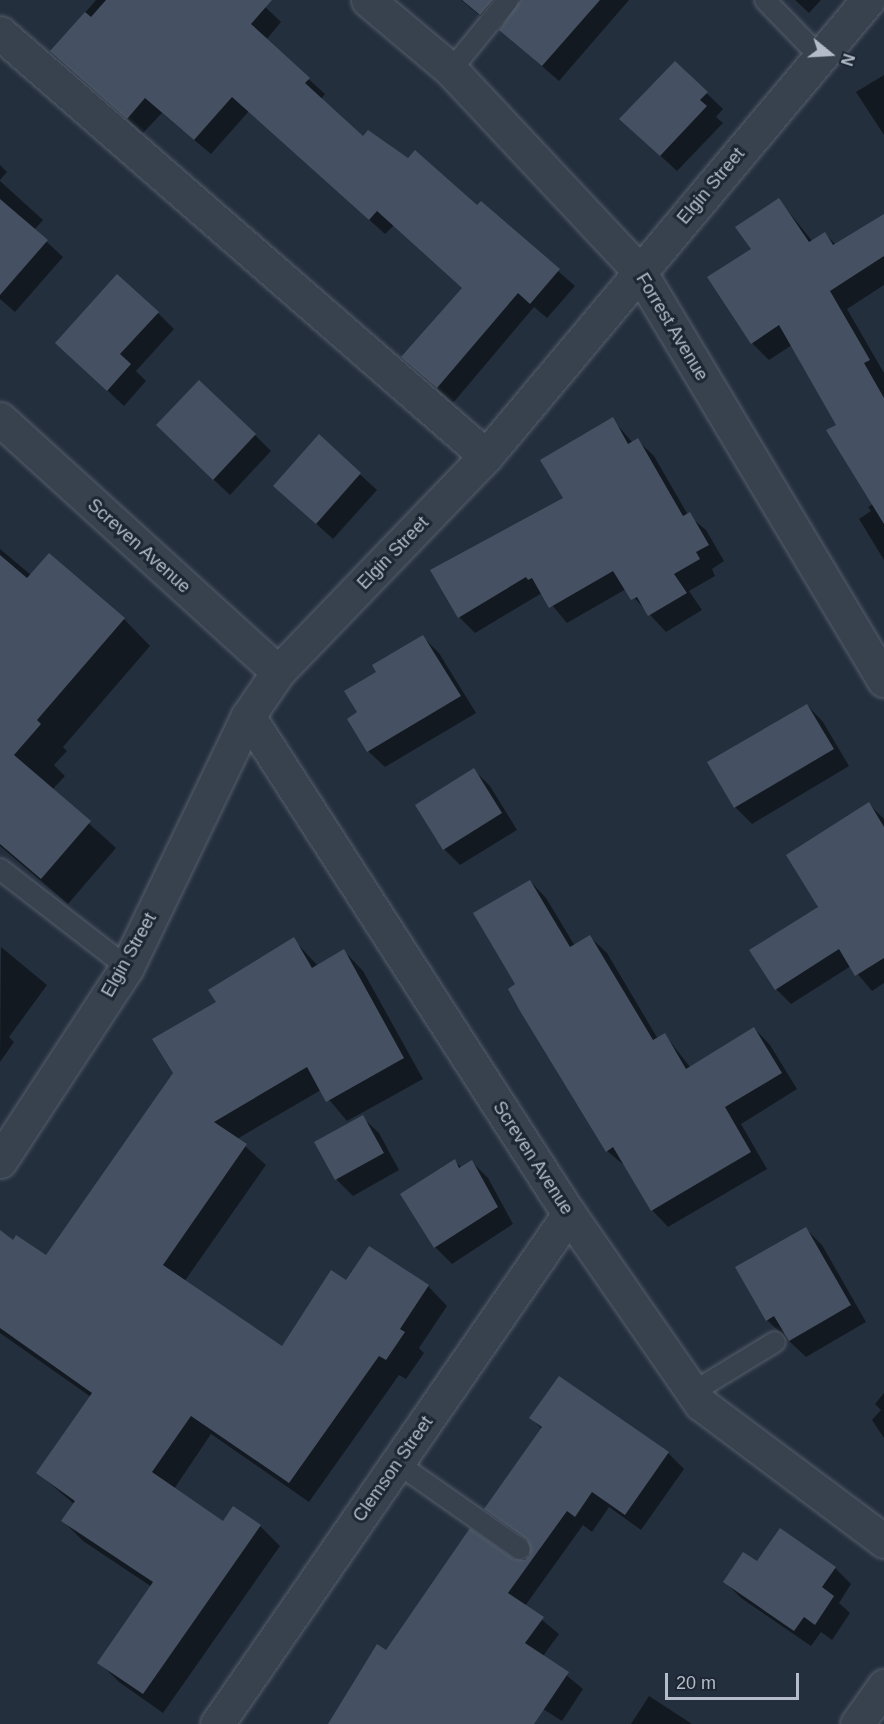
<!DOCTYPE html>
<html>
<head>
<meta charset="utf-8">
<style>
  body { margin:0 }
  #map { position:relative; width:884px; height:1724px; overflow:hidden; background:#242f3e; font-family:Arial,sans-serif }
  div>[style] { position:absolute }
  .shadow>* { inset:0; background:#0007 }
  .building>* { inset:0; background:#455162 }
  .roads { filter:drop-shadow(0 0 2px #565f6c) drop-shadow(0 0 2px #565f6c) }
  .lane>* { height:20px; margin:-10px; padding:0 10px; transform-origin:10px; border-radius:10px; background:#38414e }
  .street>* { height:33px; margin:-16.5px; padding:0 16.5px; transform-origin:16.5px; border-radius:16.5px; background:#38414e }
  span { translate:-50% -50%; white-space:nowrap; text-align:center; line-height:1.15; -webkit-text-stroke:6px #1d2633; paint-order:stroke }
  .street-label { font-size:18px; color:#b4bcc9 }
  .north { position:absolute; left:800px; top:24px; width:60px; height:60px; -webkit-text-stroke:4px #1d2633; paint-order:stroke; rotate:108deg; font-size:16px; font-weight:700; line-height:24px; text-align:center; color:#b4bcc9 }
  .north::after { content:''; display:block; margin:auto; width:21px; height:27px; background:#b4bcc9; clip-path:polygon(50% 0,100% 100%,50% 72%,0 100%) }
  .scale { position:absolute; left:665px; top:1673px; width:134px; height:27px; box-sizing:border-box; border:3px solid #b4bcc9; border-top:0; padding-left:8px; font-size:18px; line-height:21px; white-space:nowrap; color:#b4bcc9; -webkit-text-stroke:4px #1d2633; paint-order:stroke }
</style>
</head>
<body>
<div id="map">
  <div class="shadow">
    <i style="clip-path:polygon(96px 0,258px 0,281px 22px,266px 40px,325px 94px,321px 99px,363px 138px,477px 208px,481px 203px,575px 286px,547px 318px,534px 307px,453px 403px,403px 357px,464px 289px,394px 225px,385px 234px,249px 111px,211px 154px,162px 113px,143px 133px,52px 51px)"></i>
    <i style="clip-path:polygon(461px 0,629px 0,559px 81px,501px 30px,505px 25px,497px 30px)"></i>
    <i style="clip-path:polygon(795px 0,821px 0,809px 13px)"></i>
    <i style="clip-path:polygon(675px 63px,723px 109px,716px 117px,723px 123px,677px 171px,638px 135px)"></i>
    <i style="clip-path:polygon(884px 75px,884px 135px,856px 92px)"></i>
    <i style="clip-path:polygon(0 165px,7px 172px,0 180px)"></i>
    <i style="clip-path:polygon(0 181px,43px 220px,34px 230px,63px 257px,15px 312px,0 299px)"></i>
    <i style="clip-path:polygon(779px 200px,813px 242px,825px 234px,836px 245px,884px 216px,884px 285px,847px 309px,884px 373px,884px 560px,859px 519px,871px 511px,868px 507px,873px 504px,838px 425px,792px 345px,769px 360px,752px 343px,753px 249px)"></i>
    <i style="clip-path:polygon(158px 313px,174px 329px,136px 371px,146px 381px,124px 406px,57px 343px)"></i>
    <i style="clip-path:polygon(612px 419px,633px 443px,637px 440px,654px 456px,688px 515px,706px 530px,724px 561px,712px 569px,715px 576px,689px 591px,702px 610px,666px 632px,626px 589px,567px 623px,542px 593px,475px 633px,459px 617px,565px 499px)"></i>
    <i style="clip-path:polygon(255px 435px,271px 451px,230px 495px,174px 442px)"></i>
    <i style="clip-path:polygon(319px 437px,377px 490px,333px 539px,275px 486px)"></i>
    <i style="clip-path:polygon(0 549px,31px 575px,124px 619px,150px 646px,63px 747px,67px 751px,54px 765px,65px 776px,52px 790px,116px 848px,68px 904px,0 846px)"></i>
    <i style="clip-path:polygon(423px 637px,439px 653px,476px 713px,385px 767px,368px 751px,359px 713px,378px 673px)"></i>
    <i style="clip-path:polygon(807px 705px,823px 722px,849px 766px,752px 824px,735px 807px,709px 763px)"></i>
    <i style="clip-path:polygon(474px 770px,490px 786px,517px 830px,460px 865px,444px 849px)"></i>
    <i style="clip-path:polygon(869px 804px,884px 819px,884px 983px,872px 991px,851px 966px,791px 1004px,776px 989px)"></i>
    <i style="clip-path:polygon(530px 881px,546px 898px,575px 946px,590px 937px,607px 953px,658px 1039px,665px 1035px,690px 1067px,754px 1028px,770px 1045px,797px 1089px,741px 1124px,767px 1169px,668px 1227px,652px 1210px,625px 1166px,607px 1151px,517px 985px)"></i>
    <i style="clip-path:polygon(293px 939px,318px 966px,344px 951px,363px 971px,423px 1079px,347px 1121px,321px 1090px,237px 1139px,266px 1165px,184px 1282px,282px 1348px,347px 1282px,428px 1286px,447px 1306px,419px 1348px,424px 1353px,406px 1379px,399px 1375px,309px 1502px,211px 1434px,174px 1489px,223px 1523px,260px 1526px,280px 1546px,163px 1713px,119px 1682px,99px 1662px,152px 1587px,83px 1541px,63px 1521px,74px 1504px,38px 1473px,91px 1397px,0 1333px,0 1239px,46px 1257px,175px 1073px,218px 1002px)"></i>
    <i style="clip-path:polygon(1px 947px,47px 985px,9px 1037px,14px 1042px,0 1062px)"></i>
    <i style="clip-path:polygon(362px 1117px,379px 1133px,399px 1170px,353px 1196px,336px 1179px,316px 1142px)"></i>
    <i style="clip-path:polygon(455px 1161px,462px 1168px,472px 1162px,488px 1178px,513px 1224px,452px 1264px,435px 1247px,402px 1194px)"></i>
    <i style="clip-path:polygon(805px 1228px,822px 1245px,866px 1322px,806px 1357px,767px 1320px)"></i>
    <i style="clip-path:polygon(559px 1378px,668px 1453px,684px 1469px,641px 1530px,609px 1507px,592px 1532px,583px 1525px,525px 1606px,559px 1634px,543px 1656px,583px 1689px,562px 1721px,529px 1700px,514px 1724px,329px 1724px,387px 1652px,513px 1561px,531px 1558px,532px 1546px,485px 1509px,542px 1429px,531px 1418px)"></i>
    <i style="clip-path:polygon(884px 1393px,884px 1438px,872px 1420px,881px 1410px,875px 1404px)"></i>
    <i style="clip-path:polygon(757px 1563px,835px 1568px,851px 1584px,839px 1603px,850px 1613px,832px 1640px,821px 1632px,811px 1646px,741px 1598px,725px 1582px)"></i>
    <i style="clip-path:polygon(649px 1696px,692px 1724px,631px 1724px)"></i>
  </div>
  <div class="building">
    <i style="clip-path:polygon(106px 0,272px 0,251px 24px,310px 78px,305px 83px,363px 136px,368px 130px,408px 158px,415px 150px,477px 205px,481px 201px,560px 269px,530px 304px,518px 293px,437px 388px,401px 357px,462px 288px,377px 211px,369px 220px,232px 97px,194px 140px,145px 98px,127px 119px,50px 51px,85px 12px,91px 17px)"></i>
    <i style="clip-path:polygon(462px 0,493px 0,480px 15px)"></i>
    <i style="clip-path:polygon(520px 0,600px 0,542px 66px,499px 30px)"></i>
    <i style="clip-path:polygon(675px 61px,708px 92px,700px 100px,707px 106px,660px 156px,619px 119px)"></i>
    <i style="clip-path:polygon(779px 198px,809px 242px,825px 232px,833px 245px,884px 214px,884px 256px,830px 291px,870px 360px,864px 363px,884px 398px,884px 524px,826px 430px,836px 425px,779px 325px,751px 344px,707px 277px,751px 249px,735px 227px)"></i>
    <i style="clip-path:polygon(0 199px,48px 240px,0 295px)"></i>
    <i style="clip-path:polygon(117px 274px,159px 312px,120px 354px,131px 364px,107px 391px,55px 343px)"></i>
    <i style="clip-path:polygon(199px 380px,256px 434px,213px 480px,156px 425px)"></i>
    <i style="clip-path:polygon(613px 417px,628px 444px,638px 438px,683px 516px,690px 512px,709px 545px,696px 552px,700px 559px,674px 574px,687px 593px,648px 616px,637px 597px,631px 600px,613px 571px,549px 608px,532px 578px,528px 580px,526px 577px,458px 618px,430px 570px,563px 498px,540px 460px)"></i>
    <i style="clip-path:polygon(319px 434px,361px 473px,316px 524px,273px 486px)"></i>
    <i style="clip-path:polygon(49px 553px,125px 618px,37px 720px,41px 724px,14px 755px,91px 821px,41px 879px,0 844px,0 555px,27px 578px)"></i>
    <i style="clip-path:polygon(423px 635px,461px 696px,367px 752px,347px 719px,357px 712px,344px 691px,376px 672px,372px 665px)"></i>
    <i style="clip-path:polygon(807px 704px,834px 749px,734px 808px,707px 762px)"></i>
    <i style="clip-path:polygon(474px 768px,502px 813px,443px 850px,415px 805px)"></i>
    <i style="clip-path:polygon(869px 802px,884px 827px,884px 958px,855px 976px,839px 949px,775px 990px,749px 950px,818px 907px,786px 855px)"></i>
    <i style="clip-path:polygon(530px 880px,570px 947px,590px 935px,653px 1040px,665px 1033px,686px 1069px,754px 1027px,782px 1073px,725px 1107px,751px 1152px,651px 1211px,613px 1147px,606px 1152px,520px 1011px,508px 989px,515px 984px,473px 913px)"></i>
    <i style="clip-path:polygon(294px 937px,312px 968px,344px 949px,404px 1058px,326px 1102px,307px 1067px,214px 1122px,247px 1144px,163px 1265px,282px 1346px,331px 1270px,346px 1280px,369px 1246px,429px 1285px,400px 1329px,405px 1332px,386px 1360px,379px 1356px,289px 1483px,191px 1416px,152px 1472px,223px 1521px,233px 1506px,261px 1525px,143px 1694px,97px 1663px,153px 1582px,61px 1521px,75px 1501px,36px 1473px,92px 1393px,0 1328px,0 1230px,13px 1240px,16px 1235px,46px 1255px,173px 1073px,152px 1039px,216px 1002px,208px 990px)"></i>
    <i style="clip-path:polygon(363px 1115px,384px 1153px,335px 1180px,314px 1142px)"></i>
    <i style="clip-path:polygon(455px 1159px,459px 1168px,472px 1160px,498px 1207px,434px 1248px,400px 1194px)"></i>
    <i style="clip-path:polygon(806px 1227px,851px 1305px,789px 1341px,774px 1316px,766px 1321px,735px 1267px)"></i>
    <i style="clip-path:polygon(559px 1376px,669px 1452px,625px 1515px,592px 1492px,575px 1517px,567px 1511px,508px 1593px,544px 1617px,525px 1643px,569px 1672px,534px 1724px,328px 1724px,377px 1644px,386px 1650px,470px 1528px,514px 1559px,525px 1560px,530px 1555px,527px 1540px,484px 1509px,542px 1427px,529px 1418px)"></i>
    <i style="clip-path:polygon(780px 1528px,836px 1567px,822px 1587px,834px 1596px,815px 1625px,804px 1617px,794px 1631px,723px 1582px,743px 1552px,757px 1561px)"></i>
  </div>
  <div class="roads">
    <div class="lane">
      <i style="left:765px;top:0;width:79px;rotate:46deg"></i>
      <i style="left:451px;top:70px;width:90px;rotate:-50.8deg"></i>
      <i style="left:0;top:869px;width:160px;rotate:37.7deg"></i>
      <i style="left:693px;top:1392px;width:96px;rotate:-31.4deg"></i>
      <i style="left:397px;top:1463px;width:150px;rotate:35deg"></i>
    </div>
    <div class="street">
      <i style="left:368px;top:0;width:109px;rotate:40.1deg"></i>
      <i style="left:451px;top:70px;width:275px;rotate:46.9deg"></i>
      <i style="left:639px;top:271px;width:477px;rotate:59.1deg"></i>
      <i style="left:0;top:33px;width:644px;rotate:41.04deg"></i>
      <i style="left:0;top:419px;width:376px;rotate:42.3deg"></i>
      <i style="left:248px;top:716px;width:592px;rotate:57.2deg"></i>
      <i style="left:569px;top:1214px;width:231px;rotate:55.2deg"></i>
      <i style="left:701px;top:1404px;width:229px;rotate:36.8deg"></i>
      <i style="left:0;top:1161px;width:232px;rotate:-56.8deg"></i>
      <i style="left:127px;top:967px;width:279px;rotate:-64.3deg"></i>
      <i style="left:248px;top:716px;width:53px;rotate:-55.7deg"></i>
      <i style="left:278px;top:672px;width:300px;rotate:-46.1deg"></i>
      <i style="left:486px;top:456px;width:595px;rotate:-50.05deg"></i>
      <i style="left:217px;top:1724px;width:620px;rotate:-55.39deg"></i>
      <i style="left:857px;top:1724px;width:47px;rotate:-54.6deg"></i>
    </div>
  </div>
  <div class="street-label">
    <span style="left:711px;top:186px;rotate:-50deg">Elgin Street</span>
    <span style="left:672px;top:327px;rotate:59deg">Forrest Avenue</span>
    <span style="left:139px;top:546px;rotate:42deg">Screven Avenue</span>
    <span style="left:393px;top:553px;rotate:-46deg">Elgin Street</span>
    <span style="left:129px;top:955px;rotate:-61deg">Elgin Street</span>
    <span style="left:533px;top:1158px;rotate:57deg">Screven Avenue</span>
    <span style="left:393px;top:1469px;rotate:-55deg">Clemson Street</span>
  </div>
  <div class="north">N</div>
  <div class="scale">20 m</div>
</div>
</body>
</html>
